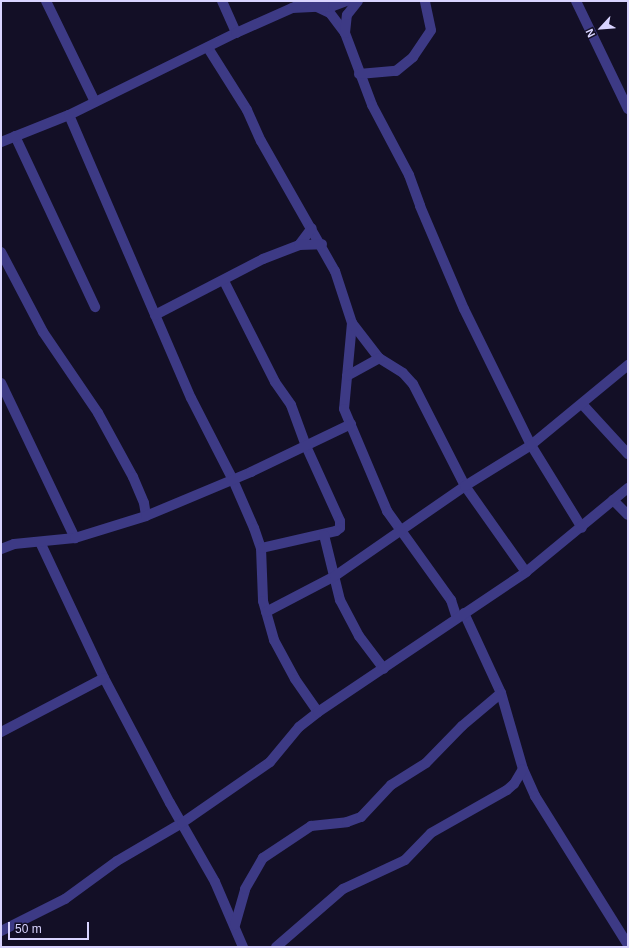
<!DOCTYPE html>
<html>
<head>
<meta charset="utf-8">
<style>
  body { margin:0 }
  #map { position:relative; width:629px; height:948px; overflow:hidden; background:#130f26; font-family:Arial,sans-serif }
  div>[style] { position:absolute }
  .minor>* { height:10px; margin:-5px; padding:0 5px; transform-origin:5px; border-radius:5px; background:#3d3a85 }
  .tertiary>* { height:10px; margin:-5px; padding:0 5px; transform-origin:5px; border-radius:5px; background:#3d3a85 }
  span { translate:-50% -50%; white-space:nowrap; text-align:center; line-height:1.15; -webkit-text-stroke:3.5px #130f26; paint-order:stroke }
  .frame { position:absolute; inset:0; border:2px solid #d9d4ff; pointer-events:none }
  .north { position:absolute; left:581px; top:8px; width:40px; height:40px; -webkit-text-stroke:3px #130f26; paint-order:stroke; rotate:244deg; font-size:11px; font-weight:700; line-height:16px; text-align:center; color:#d9d4ff }
  .north::after { content:''; display:block; margin:auto; width:14px; height:18px; background:#d9d4ff; clip-path:polygon(50% 0,100% 100%,50% 72%,0 100%) }
  .scale { position:absolute; left:8px; top:922px; width:81px; height:18px; box-sizing:border-box; border:2px solid #d9d4ff; border-top:0; padding-left:5px; font-size:12px; line-height:14px; white-space:nowrap; color:#d9d4ff; -webkit-text-stroke:3px #130f26; paint-order:stroke }
</style>
</head>
<body>
<div id="map">
  <div class="minor">
    <i style="left:46px;top:1px;width:112px;rotate:64.1deg"></i>
    <i style="left:222px;top:1px;width:35px;rotate:66deg"></i>
    <i style="left:576px;top:1px;width:120px;rotate:64.3deg"></i>
    <i style="left:317px;top:7px;width:14px;rotate:25deg"></i>
    <i style="left:330px;top:13px;width:25px;rotate:53deg"></i>
    <i style="left:345px;top:33px;width:77px;rotate:69.4deg"></i>
    <i style="left:372px;top:105px;width:79px;rotate:62.1deg"></i>
    <i style="left:409px;top:175px;width:33px;rotate:70deg"></i>
    <i style="left:420px;top:206px;width:112px;rotate:66.9deg"></i>
    <i style="left:464px;top:309px;width:152px;rotate:63.8deg"></i>
    <i style="left:531px;top:445px;width:97px;rotate:58.4deg"></i>
    <i style="left:292px;top:8px;width:41px;rotate:-2.8deg"></i>
    <i style="left:333px;top:6px;width:15px;rotate:-20deg"></i>
    <i style="left:345px;top:33px;width:18px;rotate:-84deg"></i>
    <i style="left:347px;top:15px;width:18px;rotate:-52deg"></i>
    <i style="left:208px;top:48px;width:73px;rotate:57.8deg"></i>
    <i style="left:247px;top:110px;width:34px;rotate:66deg"></i>
    <i style="left:261px;top:141px;width:150px;rotate:60.4deg"></i>
    <i style="left:335px;top:271px;width:55px;rotate:71.9deg"></i>
    <i style="left:352px;top:323px;width:86px;rotate:95.3deg"></i>
    <i style="left:344px;top:409px;width:111px;rotate:67.1deg"></i>
    <i style="left:387px;top:511px;width:110px;rotate:54.3deg"></i>
    <i style="left:451px;top:600px;width:19px;rotate:72deg"></i>
    <i style="left:359px;top:74px;width:37px;rotate:-5deg"></i>
    <i style="left:396px;top:71px;width:22px;rotate:-39deg"></i>
    <i style="left:413px;top:57px;width:32px;rotate:-56deg"></i>
    <i style="left:431px;top:30px;width:30px;rotate:-102deg"></i>
    <i style="left:69px;top:115px;width:308px;rotate:66.7deg"></i>
    <i style="left:191px;top:398px;width:92px;rotate:62.9deg"></i>
    <i style="left:233px;top:480px;width:52px;rotate:66.4deg"></i>
    <i style="left:254px;top:528px;width:21px;rotate:71deg"></i>
    <i style="left:261px;top:548px;width:53px;rotate:87.8deg"></i>
    <i style="left:263px;top:601px;width:41px;rotate:74.2deg"></i>
    <i style="left:274px;top:640px;width:44px;rotate:61.7deg"></i>
    <i style="left:295px;top:679px;width:40px;rotate:55.1deg"></i>
    <i style="left:15px;top:136px;width:189px;rotate:64.9deg"></i>
    <i style="left:299px;top:245px;width:21px;rotate:-53deg"></i>
    <i style="left:1px;top:252px;width:90px;rotate:62.3deg"></i>
    <i style="left:43px;top:332px;width:98px;rotate:55.8deg"></i>
    <i style="left:98px;top:413px;width:73px;rotate:61.3deg"></i>
    <i style="left:133px;top:477px;width:28px;rotate:67deg"></i>
    <i style="left:144px;top:503px;width:13px;rotate:81deg"></i>
    <i style="left:224px;top:281px;width:113px;rotate:63.2deg"></i>
    <i style="left:275px;top:382px;width:28px;rotate:55deg"></i>
    <i style="left:291px;top:405px;width:44px;rotate:69.9deg"></i>
    <i style="left:306px;top:446px;width:82px;rotate:65.6deg"></i>
    <i style="left:340px;top:521px;width:7px;rotate:90deg"></i>
    <i style="left:340px;top:528px;width:5px;rotate:143deg"></i>
    <i style="left:336px;top:531px;width:77px;rotate:167.2deg"></i>
    <i style="left:155px;top:315px;width:122px;rotate:-27.4deg"></i>
    <i style="left:263px;top:259px;width:39px;rotate:-21deg"></i>
    <i style="left:299px;top:245px;width:23px;rotate:-2deg"></i>
    <i style="left:352px;top:323px;width:44px;rotate:52.4deg"></i>
    <i style="left:379px;top:358px;width:28px;rotate:32deg"></i>
    <i style="left:403px;top:373px;width:15px;rotate:48deg"></i>
    <i style="left:413px;top:384px;width:114px;rotate:63deg"></i>
    <i style="left:465px;top:486px;width:105px;rotate:54.7deg"></i>
    <i style="left:347px;top:376px;width:37px;rotate:-29deg"></i>
    <i style="left:1px;top:383px;width:172px;rotate:64.5deg"></i>
    <i style="left:582px;top:404px;width:68px;rotate:47.4deg"></i>
    <i style="left:613px;top:500px;width:21px;rotate:45deg"></i>
    <i style="left:324px;top:535px;width:67px;rotate:76.2deg"></i>
    <i style="left:340px;top:600px;width:41px;rotate:62.2deg"></i>
    <i style="left:359px;top:636px;width:41px;rotate:52.9deg"></i>
    <i style="left:40px;top:542px;width:150px;rotate:64.8deg"></i>
    <i style="left:104px;top:678px;width:141px;rotate:62.2deg"></i>
    <i style="left:170px;top:803px;width:91px;rotate:60.3deg"></i>
    <i style="left:215px;top:882px;width:71px;rotate:66.7deg"></i>
    <i style="left:1px;top:549px;width:14px;rotate:-21deg"></i>
    <i style="left:14px;top:544px;width:61px;rotate:-5.6deg"></i>
    <i style="left:75px;top:538px;width:74px;rotate:-17.2deg"></i>
    <i style="left:146px;top:516px;width:114px;rotate:-22.7deg"></i>
    <i style="left:251px;top:472px;width:111px;rotate:-25.6deg"></i>
    <i style="left:266px;top:612px;width:78px;rotate:-27.6deg"></i>
    <i style="left:335px;top:576px;width:158px;rotate:-34.7deg"></i>
    <i style="left:465px;top:486px;width:78px;rotate:-31.8deg"></i>
    <i style="left:531px;top:445px;width:126px;rotate:-39.5deg"></i>
    <i style="left:464px;top:613px;width:88px;rotate:65.2deg"></i>
    <i style="left:501px;top:693px;width:79px;rotate:73.9deg"></i>
    <i style="left:523px;top:769px;width:30px;rotate:66deg"></i>
    <i style="left:535px;top:796px;width:176px;rotate:58deg"></i>
    <i style="left:1px;top:732px;width:116px;rotate:-27.7deg"></i>
    <i style="left:235px;top:925px;width:37px;rotate:-74deg"></i>
    <i style="left:245px;top:889px;width:36px;rotate:-60deg"></i>
    <i style="left:263px;top:858px;width:58px;rotate:-33.7deg"></i>
    <i style="left:311px;top:826px;width:36px;rotate:-6deg"></i>
    <i style="left:347px;top:822px;width:15px;rotate:-20deg"></i>
    <i style="left:361px;top:817px;width:44px;rotate:-46.8deg"></i>
    <i style="left:391px;top:785px;width:41px;rotate:-32.2deg"></i>
    <i style="left:426px;top:763px;width:52px;rotate:-45.8deg"></i>
    <i style="left:462px;top:726px;width:51px;rotate:-40.2deg"></i>
    <i style="left:1px;top:931px;width:72px;rotate:-26.6deg"></i>
    <i style="left:65px;top:899px;width:64px;rotate:-36.2deg"></i>
    <i style="left:117px;top:861px;width:75px;rotate:-30.3deg"></i>
    <i style="left:182px;top:823px;width:107px;rotate:-34.7deg"></i>
    <i style="left:270px;top:762px;width:45px;rotate:-50.4deg"></i>
    <i style="left:299px;top:727px;width:24px;rotate:-38deg"></i>
    <i style="left:318px;top:712px;width:251px;rotate:-33.9deg"></i>
    <i style="left:526px;top:572px;width:132px;rotate:-39.5deg"></i>
    <i style="left:276px;top:947px;width:89px;rotate:-40.9deg"></i>
    <i style="left:343px;top:889px;width:68px;rotate:-25.1deg"></i>
    <i style="left:405px;top:860px;width:37px;rotate:-46deg"></i>
    <i style="left:431px;top:833px;width:87px;rotate:-29.5deg"></i>
    <i style="left:507px;top:790px;width:9px;rotate:-41deg"></i>
    <i style="left:514px;top:784px;width:17px;rotate:-59deg"></i>
  </div>
  <div class="tertiary">
    <i style="left:1px;top:142px;width:73px;rotate:-21.7deg"></i>
    <i style="left:69px;top:115px;width:186px;rotate:-26.2deg"></i>
    <i style="left:236px;top:33px;width:79px;rotate:-24deg"></i>
  </div>
  <div class="frame"></div>
  <div class="north">N</div>
  <div class="scale">50 m</div>
</div>
</body>
</html>
